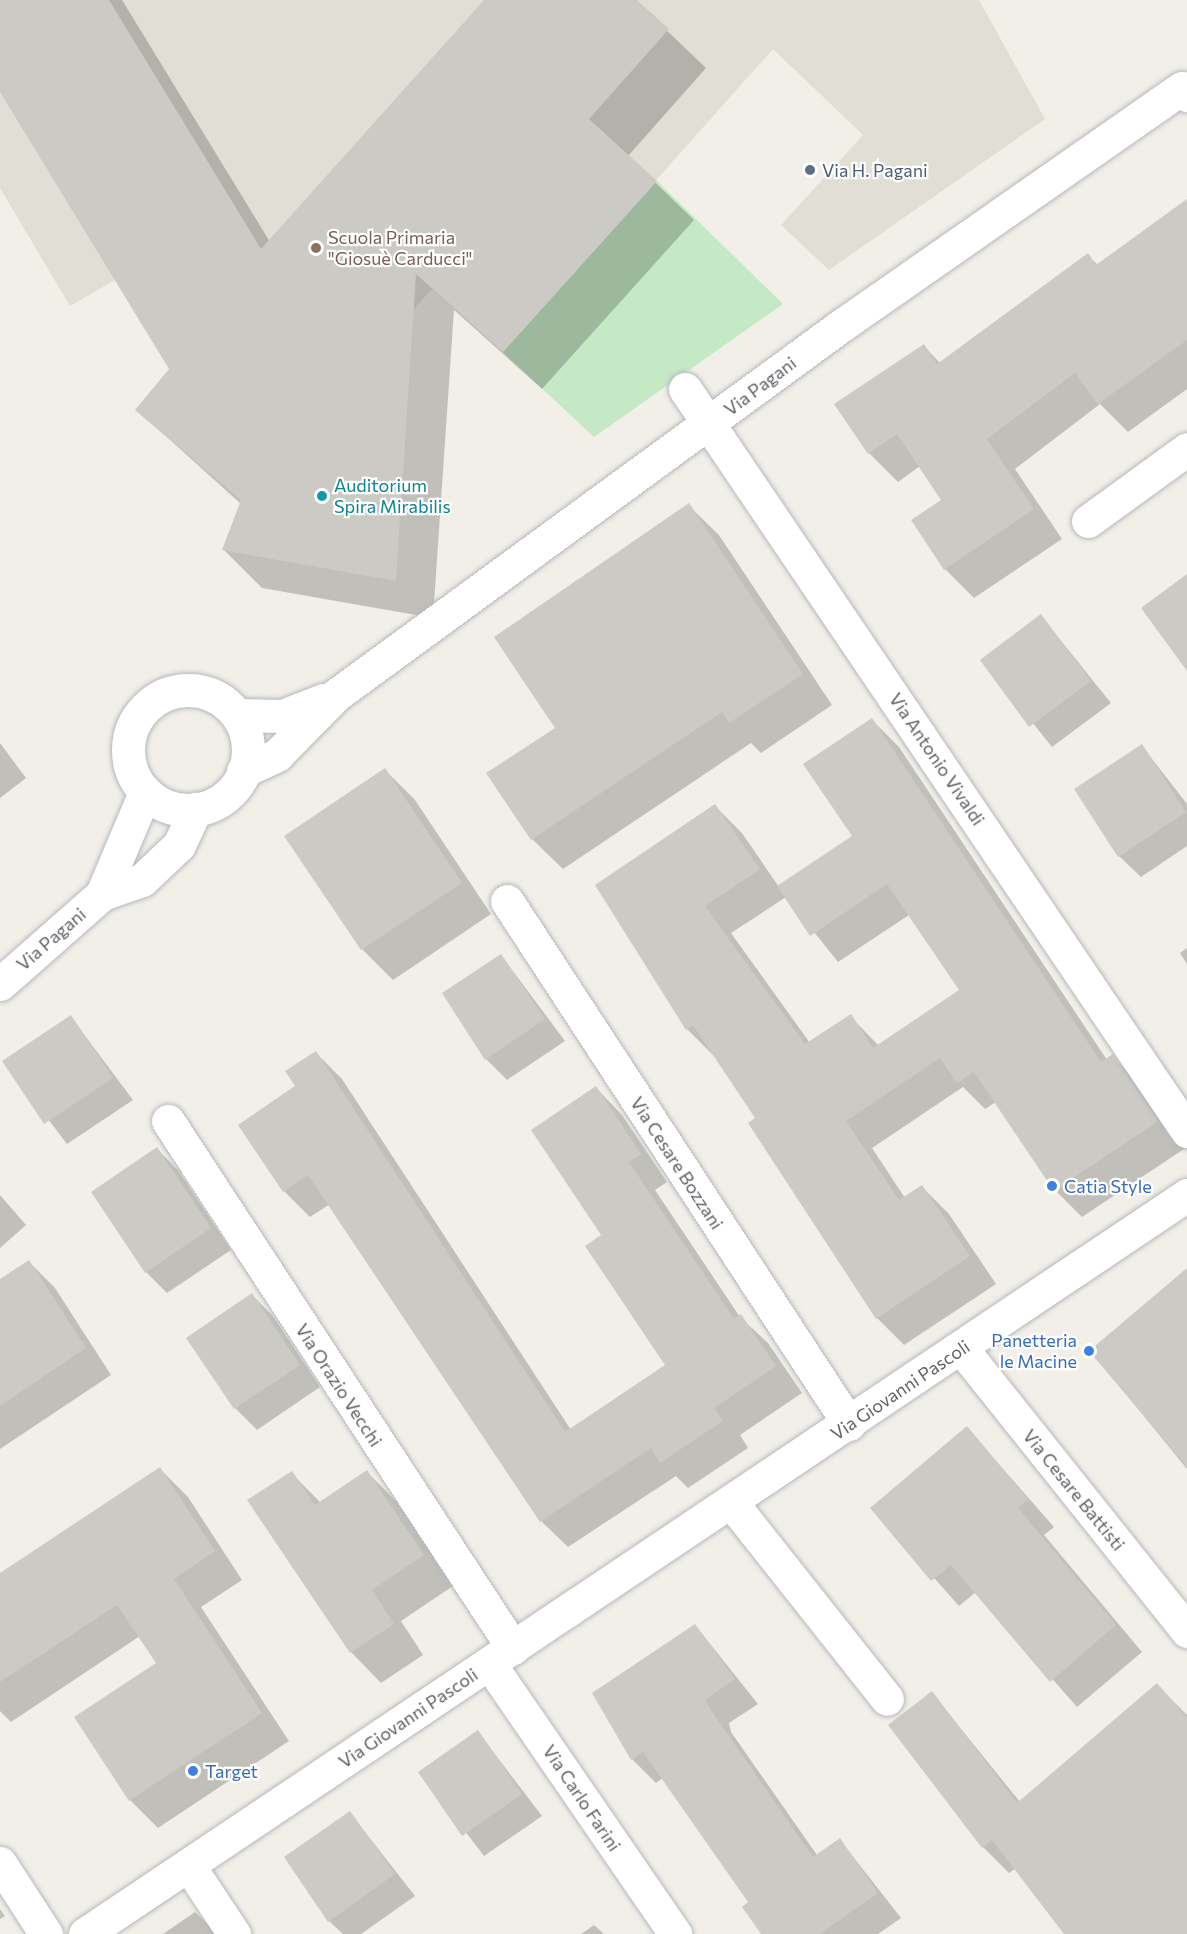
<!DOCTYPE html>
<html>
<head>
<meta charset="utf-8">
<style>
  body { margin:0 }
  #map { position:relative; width:1187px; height:1934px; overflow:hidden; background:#f1efe8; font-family:Commissioner,sans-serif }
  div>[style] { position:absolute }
  .education>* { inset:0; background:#e1ded6 }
  .green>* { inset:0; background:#c5e8c5 }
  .shadow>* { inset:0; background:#0003 }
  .building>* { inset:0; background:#cccac5 }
  .roads { filter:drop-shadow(0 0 2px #b5b8bc) drop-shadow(0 0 2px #b5b8bc) }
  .minor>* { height:33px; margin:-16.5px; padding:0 16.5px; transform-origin:16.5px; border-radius:16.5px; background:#fff }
  .minor>.ring { margin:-16.5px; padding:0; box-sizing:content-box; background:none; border:33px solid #fff; border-radius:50% }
  .dots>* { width:16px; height:16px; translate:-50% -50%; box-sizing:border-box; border:3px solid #fff; border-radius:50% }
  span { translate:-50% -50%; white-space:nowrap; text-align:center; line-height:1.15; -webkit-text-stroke:4.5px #fff; paint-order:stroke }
  .service-label { font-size:18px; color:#4e5e75 }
  .left { translate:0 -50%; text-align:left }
  .education-label { font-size:18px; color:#785e54 }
  .street-label { font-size:18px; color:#5f6368 }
  .culture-label { font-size:18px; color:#0d838f }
  .shop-label { font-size:18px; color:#366cbe }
  .right { translate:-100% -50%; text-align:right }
</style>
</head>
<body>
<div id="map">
  <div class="education">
    <i style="clip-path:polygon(0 0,979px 0,1045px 119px,829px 270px,781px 225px,863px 135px,773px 49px,503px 352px,432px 289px,411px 312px,202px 467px,135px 410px,199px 334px,115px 280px,70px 306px,0 188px)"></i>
  </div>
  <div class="green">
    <i style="clip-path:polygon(657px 181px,783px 304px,594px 437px,503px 352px)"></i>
  </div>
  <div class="shadow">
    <i style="clip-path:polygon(0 0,122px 0,270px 242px,486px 0,635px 0,706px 68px,628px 156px,694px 220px,542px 389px,454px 310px,433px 618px,262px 588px,224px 550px,241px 504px,137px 410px,171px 369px,0 90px)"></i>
    <i style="clip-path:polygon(1187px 201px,1187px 389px,1128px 432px,1100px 404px,1015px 469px,1062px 539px,974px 598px,945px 569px,943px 501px,920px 466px,898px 482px,869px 453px,924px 346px,940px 363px,1087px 255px,1098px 265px)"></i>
    <i style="clip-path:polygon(688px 505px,719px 535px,832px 705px,761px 753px,751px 743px,563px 869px,532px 839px,557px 728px)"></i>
    <i style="clip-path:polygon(1041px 616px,1111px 703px,1052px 747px,982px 660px)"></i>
    <i style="clip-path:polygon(evenodd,872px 720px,899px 747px,1107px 1060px,1112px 1056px,1139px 1083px,1184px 1149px,1082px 1217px,1055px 1190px,996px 1102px,985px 1109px,963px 1087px,872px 1148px,905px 1198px,922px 1187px,949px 1214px,996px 1284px,904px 1345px,877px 1318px,757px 1118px,714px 1056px,687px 1029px,715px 806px,742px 833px,779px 887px,854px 837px,872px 720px,786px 897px,838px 962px,909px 915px,961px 991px,879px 1046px,850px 1016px,810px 1043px,731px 933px,786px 897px)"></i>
    <i style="clip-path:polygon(0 743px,26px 778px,0 798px)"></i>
    <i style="clip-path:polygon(1142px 746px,1187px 804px,1187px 846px,1141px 877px,1119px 856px)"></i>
    <i style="clip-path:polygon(385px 770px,415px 800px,491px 914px,393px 980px,362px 949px,286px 836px)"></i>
    <i style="clip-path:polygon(1187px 948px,1187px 964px,1180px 953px)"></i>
    <i style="clip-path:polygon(501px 955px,565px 1041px,507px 1080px,486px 1059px)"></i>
    <i style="clip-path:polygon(71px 1017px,133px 1100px,67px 1144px,4px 1061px)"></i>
    <i style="clip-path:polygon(316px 1053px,342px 1079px,571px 1430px,667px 1366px,603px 1236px,596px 1088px,622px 1115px,667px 1182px,655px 1190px,740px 1317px,768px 1343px,802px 1393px,740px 1435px,748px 1448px,688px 1488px,676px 1476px,568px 1547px,541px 1521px,330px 1204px,310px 1217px,284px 1191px,297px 1086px)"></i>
    <i style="clip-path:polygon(157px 1149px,178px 1170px,231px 1250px,167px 1293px,146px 1272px)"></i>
    <i style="clip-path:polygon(0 1195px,26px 1225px,0 1248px)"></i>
    <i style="clip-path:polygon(29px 1262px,55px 1288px,111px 1375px,0 1449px,0 1281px)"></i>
    <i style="clip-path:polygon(1187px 1270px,1187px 1469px,1091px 1351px)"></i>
    <i style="clip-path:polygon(252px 1295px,273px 1316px,320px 1387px,257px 1430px,236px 1409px,188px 1338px)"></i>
    <i style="clip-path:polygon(967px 1428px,1054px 1527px,1044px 1535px,1142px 1652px,1077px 1707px,976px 1592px,959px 1606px,872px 1508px)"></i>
    <i style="clip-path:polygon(160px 1469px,188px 1497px,242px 1580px,201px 1607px,289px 1741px,158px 1828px,130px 1800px,158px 1663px,140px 1636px,11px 1722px,0 1711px,0 1574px)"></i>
    <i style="clip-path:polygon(367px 1472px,397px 1502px,453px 1586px,401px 1621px,423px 1655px,381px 1683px,351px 1652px,249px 1501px,291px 1473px,321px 1503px)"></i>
    <i style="clip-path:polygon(695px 1625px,758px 1704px,729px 1723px,731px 1732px,817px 1855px,840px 1840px,901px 1918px,878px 1934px,763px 1934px,750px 1903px,663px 1778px,656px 1783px,632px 1759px)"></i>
    <i style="clip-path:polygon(1157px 1685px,1187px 1715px,1187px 1934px,1066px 1934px,1016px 1868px,1009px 1873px,983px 1847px,932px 1693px,1020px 1802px)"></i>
    <i style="clip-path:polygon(478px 1732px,542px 1816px,484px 1856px,420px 1772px)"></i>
    <i style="clip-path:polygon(350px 1813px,415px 1896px,361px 1934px,343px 1934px,329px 1921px)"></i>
    <i style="clip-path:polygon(0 1909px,5px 1916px,0 1919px)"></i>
    <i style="clip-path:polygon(195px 1912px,218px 1934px,163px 1934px)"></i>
    <i style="clip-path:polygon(594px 1925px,604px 1934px,581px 1934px)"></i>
  </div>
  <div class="building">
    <i style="clip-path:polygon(0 0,109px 0,261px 249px,484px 0,637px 0,669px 29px,589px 119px,657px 181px,503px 352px,416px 274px,396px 581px,222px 550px,241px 500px,135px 410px,169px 369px,0 92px)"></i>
    <i style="clip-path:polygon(1187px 199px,1187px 340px,1098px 404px,1075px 373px,987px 439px,1034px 509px,944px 570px,911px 520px,941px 500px,897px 434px,868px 454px,834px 404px,924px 344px,937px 364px,1088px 253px,1096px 265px)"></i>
    <i style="clip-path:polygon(689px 503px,803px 674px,729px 723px,722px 712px,531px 840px,486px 773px,555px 728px,494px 637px)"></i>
    <i style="clip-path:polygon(1187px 574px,1187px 671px,1141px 608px)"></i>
    <i style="clip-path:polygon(1041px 614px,1091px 681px,1029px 727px,980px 660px)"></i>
    <i style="clip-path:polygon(872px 718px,1101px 1062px,1113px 1054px,1158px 1121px,1054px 1191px,974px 1072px,957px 1083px,940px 1058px,846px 1121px,899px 1200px,922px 1185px,970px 1256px,876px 1319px,748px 1123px,755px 1118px,693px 1025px,686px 1030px,595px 885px,715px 804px,760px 869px,705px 906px,805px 1044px,851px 1014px,873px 1048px,959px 990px,887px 884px,810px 936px,777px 886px,852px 836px,803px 764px)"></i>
    <i style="clip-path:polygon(1142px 744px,1186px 812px,1118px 857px,1074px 789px)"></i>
    <i style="clip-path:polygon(385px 768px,462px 883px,361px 950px,284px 836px)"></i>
    <i style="clip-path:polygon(501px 954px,545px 1019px,485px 1060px,442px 993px)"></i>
    <i style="clip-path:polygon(71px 1015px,113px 1078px,44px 1124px,2px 1061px)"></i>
    <i style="clip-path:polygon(316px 1051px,565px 1432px,665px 1365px,585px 1246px,601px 1235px,531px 1130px,596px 1086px,641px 1154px,629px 1162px,734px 1319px,741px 1314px,776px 1366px,714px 1408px,723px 1421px,660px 1463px,651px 1448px,540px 1522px,308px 1175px,283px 1192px,238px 1125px,295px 1086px,285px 1071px)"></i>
    <i style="clip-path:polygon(157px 1147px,211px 1228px,145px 1273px,91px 1192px)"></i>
    <i style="clip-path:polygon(29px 1260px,86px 1348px,0 1406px,0 1279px)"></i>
    <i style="clip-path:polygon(1187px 1268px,1187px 1467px,1089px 1351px)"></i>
    <i style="clip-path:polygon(252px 1293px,300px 1365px,234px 1409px,186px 1338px)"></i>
    <i style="clip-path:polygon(967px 1426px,1028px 1499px,1018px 1508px,1116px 1625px,1050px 1682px,951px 1565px,931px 1581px,870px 1508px)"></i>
    <i style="clip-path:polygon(160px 1467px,215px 1551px,174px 1579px,262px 1713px,129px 1801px,74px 1717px,156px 1663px,117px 1605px,0 1682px,0 1573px)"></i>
    <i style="clip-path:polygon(367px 1470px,424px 1555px,372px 1590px,394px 1624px,350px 1653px,247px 1500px,292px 1471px,315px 1505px)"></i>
    <i style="clip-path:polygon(695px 1624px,735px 1679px,706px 1699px,708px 1706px,813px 1857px,840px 1838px,878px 1893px,820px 1934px,761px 1934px,742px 1907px,748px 1902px,643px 1752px,631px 1760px,592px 1693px)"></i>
    <i style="clip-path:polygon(1157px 1683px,1187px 1718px,1187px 1934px,1064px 1934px,992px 1840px,982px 1848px,888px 1725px,932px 1691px,1017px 1803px)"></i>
    <i style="clip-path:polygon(478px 1730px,522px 1794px,462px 1836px,418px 1772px)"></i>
    <i style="clip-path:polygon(350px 1811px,395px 1874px,328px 1922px,284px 1857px)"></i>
  </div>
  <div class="roads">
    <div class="minor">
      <i style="left:685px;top:389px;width:896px;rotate:55.92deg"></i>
      <i style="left:1088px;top:521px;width:122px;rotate:-36deg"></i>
      <i class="ring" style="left:128px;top:690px;width:87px;height:87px"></i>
      <i style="left:237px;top:715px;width:45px;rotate:1.3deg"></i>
      <i style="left:282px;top:716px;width:44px;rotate:-21.3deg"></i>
      <i style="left:243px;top:771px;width:38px;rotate:-25deg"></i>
      <i style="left:277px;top:755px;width:84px;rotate:-45.5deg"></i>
      <i style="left:336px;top:695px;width:627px;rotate:-36.18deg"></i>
      <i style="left:842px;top:325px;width:414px;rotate:-34.9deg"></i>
      <i style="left:1182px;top:88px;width:9px;rotate:54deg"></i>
      <i style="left:102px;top:894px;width:111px;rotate:-67.1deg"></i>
      <i style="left:507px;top:901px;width:625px;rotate:56.82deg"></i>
      <i style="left:0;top:984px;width:136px;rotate:-41.4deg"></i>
      <i style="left:102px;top:894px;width:42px;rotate:-19.3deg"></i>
      <i style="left:142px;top:880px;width:51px;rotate:-43.4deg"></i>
      <i style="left:179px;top:845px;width:40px;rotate:-65deg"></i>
      <i style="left:168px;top:1121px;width:630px;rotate:56.79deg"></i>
      <i style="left:962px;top:1349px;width:361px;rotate:51.4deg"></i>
      <i style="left:731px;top:1502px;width:251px;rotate:51.6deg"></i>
      <i style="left:489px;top:1663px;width:329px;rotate:55.5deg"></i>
      <i style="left:0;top:1863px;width:85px;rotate:57.1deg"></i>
      <i style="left:189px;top:1866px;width:82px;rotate:56.5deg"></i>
      <i style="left:85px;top:1934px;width:1327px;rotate:-33.85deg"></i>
    </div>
  </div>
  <div class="dots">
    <i style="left:810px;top:170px;background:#5c6f8a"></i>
    <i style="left:316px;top:248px;background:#8d6e63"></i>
    <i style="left:322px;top:496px;background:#0f9aa8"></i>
    <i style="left:1052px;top:1186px;background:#3f7fe0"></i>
    <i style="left:1089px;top:1351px;background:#3f7fe0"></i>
    <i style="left:193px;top:1771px;background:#3f7fe0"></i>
  </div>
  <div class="service-label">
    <span class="left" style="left:822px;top:170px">Via H. Pagani</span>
  </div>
  <div class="education-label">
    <span class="left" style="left:328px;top:248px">Scuola Primaria<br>"Giosuè Carducci"</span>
  </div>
  <div class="street-label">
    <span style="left:760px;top:386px;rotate:-37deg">Via Pagani</span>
    <span style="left:937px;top:759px;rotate:56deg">Via Antonio Vivaldi</span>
    <span style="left:51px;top:939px;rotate:-41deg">Via Pagani</span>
    <span style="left:677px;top:1163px;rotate:57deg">Via Cesare Bozzani</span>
    <span style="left:339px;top:1385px;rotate:57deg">Via Orazio Vecchi</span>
    <span style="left:900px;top:1390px;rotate:-34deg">Via Giovanni Pascoli</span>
    <span style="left:1074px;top:1490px;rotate:51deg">Via Cesare Battisti</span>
    <span style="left:408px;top:1718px;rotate:-34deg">Via Giovanni Pascoli</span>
    <span style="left:582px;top:1798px;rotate:56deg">Via Carlo Farini</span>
  </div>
  <div class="culture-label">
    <span class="left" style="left:334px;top:496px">Auditorium<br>Spira Mirabilis</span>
  </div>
  <div class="shop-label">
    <span class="left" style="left:1064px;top:1186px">Catia Style</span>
    <span class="right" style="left:1077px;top:1351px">Panetteria<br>le Macine</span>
    <span class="left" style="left:205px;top:1771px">Target</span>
  </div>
</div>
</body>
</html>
